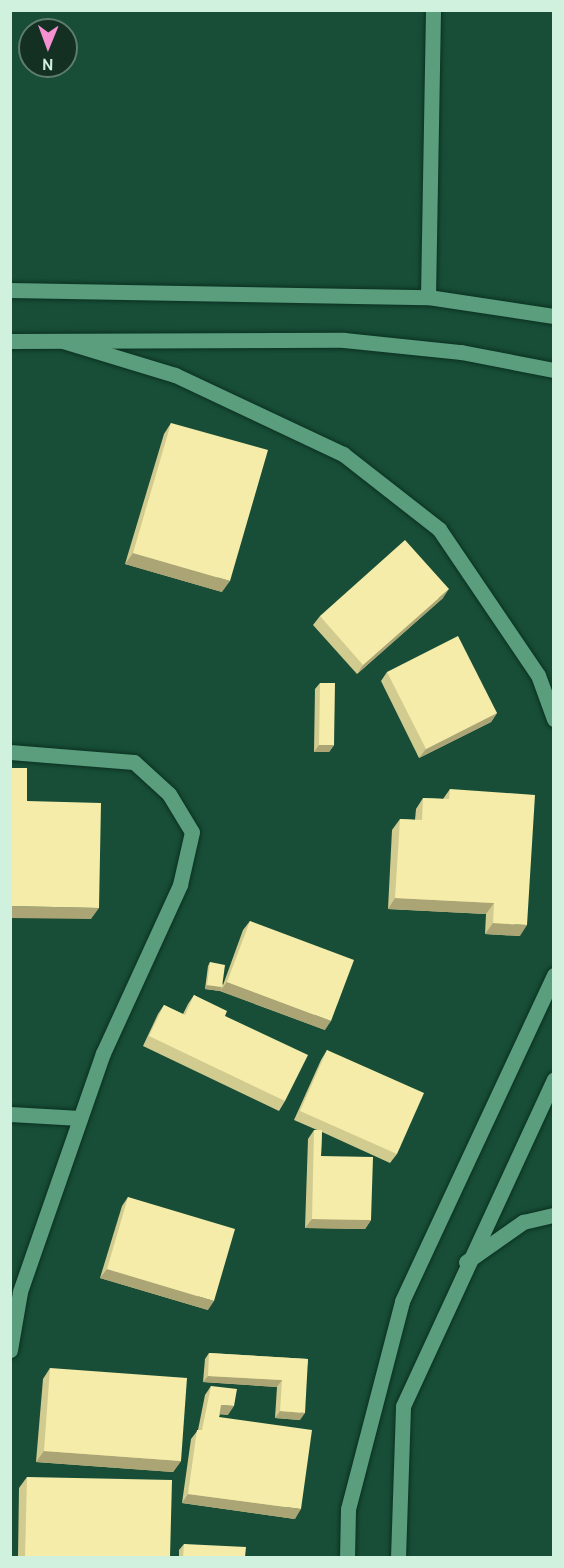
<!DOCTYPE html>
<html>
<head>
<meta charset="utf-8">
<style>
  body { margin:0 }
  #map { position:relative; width:564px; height:1568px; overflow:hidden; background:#184e37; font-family:Cabin,sans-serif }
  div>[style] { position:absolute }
  .roads { filter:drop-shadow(0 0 2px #0b3121) drop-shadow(0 0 2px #0b3121) }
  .minor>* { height:15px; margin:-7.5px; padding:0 7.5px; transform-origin:7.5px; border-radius:7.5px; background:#5a9e7e }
  .wall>* { inset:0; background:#d2cb90 }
  .shaded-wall>* { inset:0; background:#aba576 }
  .building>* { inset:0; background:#f4eca8 }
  span { translate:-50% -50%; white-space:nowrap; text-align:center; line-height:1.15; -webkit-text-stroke:6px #133023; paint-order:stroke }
  .frame { position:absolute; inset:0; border:12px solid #cff1de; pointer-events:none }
  .north { position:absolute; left:18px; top:18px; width:60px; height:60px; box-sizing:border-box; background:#133023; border:2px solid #5e7d6e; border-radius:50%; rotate:181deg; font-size:16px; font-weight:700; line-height:24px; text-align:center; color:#cff1de }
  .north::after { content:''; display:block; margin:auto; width:21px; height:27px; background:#f590d1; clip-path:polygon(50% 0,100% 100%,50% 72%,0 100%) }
</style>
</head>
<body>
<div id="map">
  <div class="roads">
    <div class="minor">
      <i style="left:10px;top:290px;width:418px;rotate:1deg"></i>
      <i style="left:428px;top:297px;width:127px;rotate:8.6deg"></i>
      <i style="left:428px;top:297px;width:287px;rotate:-89deg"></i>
      <i style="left:10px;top:341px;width:334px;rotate:-0.2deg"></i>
      <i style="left:344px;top:340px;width:118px;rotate:5.9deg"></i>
      <i style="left:461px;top:352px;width:95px;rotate:11deg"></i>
      <i style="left:63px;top:341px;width:117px;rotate:16.9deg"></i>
      <i style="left:175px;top:375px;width:186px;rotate:25.2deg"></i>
      <i style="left:343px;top:454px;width:122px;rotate:38deg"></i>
      <i style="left:439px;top:529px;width:176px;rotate:55.9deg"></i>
      <i style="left:538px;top:675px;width:47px;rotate:70deg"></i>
      <i style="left:10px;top:752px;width:124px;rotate:4.6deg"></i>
      <i style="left:134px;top:762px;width:47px;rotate:42.4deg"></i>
      <i style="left:169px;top:794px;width:44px;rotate:58.8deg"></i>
      <i style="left:192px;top:832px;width:54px;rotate:102.8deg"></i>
      <i style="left:180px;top:885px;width:185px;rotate:114.6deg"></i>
      <i style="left:103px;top:1053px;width:253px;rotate:109.2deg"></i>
      <i style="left:20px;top:1292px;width:59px;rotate:99.8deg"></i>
      <i style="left:10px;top:1114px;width:70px;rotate:3.3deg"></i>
      <i style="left:466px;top:1262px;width:70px;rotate:-35.1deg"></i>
      <i style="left:523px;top:1222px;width:32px;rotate:-13deg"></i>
      <i style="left:347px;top:1558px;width:49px;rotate:-88.8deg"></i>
      <i style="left:348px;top:1509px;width:215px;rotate:-75.4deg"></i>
      <i style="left:402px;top:1301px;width:360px;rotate:-65deg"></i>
      <i style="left:398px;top:1558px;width:152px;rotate:-88.1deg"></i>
      <i style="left:403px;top:1406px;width:360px;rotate:-65.2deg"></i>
    </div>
  </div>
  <div class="wall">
    <i style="clip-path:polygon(171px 423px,222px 592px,125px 564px,164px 434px)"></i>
    <i style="clip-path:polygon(443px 598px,357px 674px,313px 625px,320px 616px)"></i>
    <i style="clip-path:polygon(387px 672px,497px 713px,491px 722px,419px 758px,381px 681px)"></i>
    <i style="clip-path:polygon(320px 683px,334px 745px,329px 752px,314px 752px,315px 689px)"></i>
    <i style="clip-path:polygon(450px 789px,520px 936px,485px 934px,486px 914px,388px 909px,392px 830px,400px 819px,415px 820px,416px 809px,423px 798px,443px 799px)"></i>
    <i style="clip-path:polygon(250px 921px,325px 1030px,220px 991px,221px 989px,220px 991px,205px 989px,208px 966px,210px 962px,223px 985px,243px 930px)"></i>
    <i style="clip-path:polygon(194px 995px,225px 1016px,285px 1101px,279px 1111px,143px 1046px,158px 1014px,164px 1005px,183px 1014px,188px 1004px)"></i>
    <i style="clip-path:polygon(327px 1050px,397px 1154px,390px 1163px,322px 1132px,321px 1156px,371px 1220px,365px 1229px,305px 1228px,308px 1139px,314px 1130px,317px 1130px,294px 1120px,321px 1060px)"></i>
    <i style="clip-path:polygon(128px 1197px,208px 1310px,100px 1278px,122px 1206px)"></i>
    <i style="clip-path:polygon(209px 1353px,308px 1359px,300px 1420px,275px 1418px,277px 1387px,203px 1382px,205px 1359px)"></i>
    <i style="clip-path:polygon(50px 1368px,181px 1461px,173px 1472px,36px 1462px,43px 1379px)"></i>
    <i style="clip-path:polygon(211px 1386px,228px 1415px,220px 1414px,219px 1417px,295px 1519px,182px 1503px,191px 1439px,198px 1430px,205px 1395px)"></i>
    <i style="clip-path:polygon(27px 1477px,170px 1557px,18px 1557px,19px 1488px)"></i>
    <i style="clip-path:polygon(184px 1544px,245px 1557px,179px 1557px,179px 1550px)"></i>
  </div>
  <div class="shaded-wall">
    <i style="clip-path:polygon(133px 553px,230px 581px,222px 592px,125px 564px)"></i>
    <i style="clip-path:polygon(449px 589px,443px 598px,357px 674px,363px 665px)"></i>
    <i style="clip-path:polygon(497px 713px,491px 722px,419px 758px,426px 749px)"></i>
    <i style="clip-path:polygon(319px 745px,334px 745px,329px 752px,314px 752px)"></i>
    <i style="clip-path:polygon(395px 898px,494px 903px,486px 914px,388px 909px)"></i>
    <i style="clip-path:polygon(10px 906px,99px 908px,91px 919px,10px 918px)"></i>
    <i style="clip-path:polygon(493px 923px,527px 925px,520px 936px,485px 934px)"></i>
    <i style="clip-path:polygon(227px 982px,331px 1021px,325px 1030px,220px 991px)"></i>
    <i style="clip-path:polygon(207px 985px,222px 987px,220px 991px,205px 989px)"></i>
    <i style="clip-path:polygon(312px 1219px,371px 1220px,365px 1229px,305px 1228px)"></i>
    <i style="clip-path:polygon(107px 1269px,214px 1301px,208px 1310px,100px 1278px)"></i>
    <i style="clip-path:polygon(208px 1376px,282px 1380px,277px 1387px,203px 1382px)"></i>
    <i style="clip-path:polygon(221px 1405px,234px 1406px,228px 1415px,215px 1414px)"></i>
    <i style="clip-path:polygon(280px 1411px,305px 1413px,300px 1420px,275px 1418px)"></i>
    <i style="clip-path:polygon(44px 1451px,181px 1461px,173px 1472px,36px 1462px)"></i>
    <i style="clip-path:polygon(188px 1494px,301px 1509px,295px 1519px,182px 1503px)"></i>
  </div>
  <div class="building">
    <i style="clip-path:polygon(171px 423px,268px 450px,230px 581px,133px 553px)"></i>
    <i style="clip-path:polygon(405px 540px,449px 589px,363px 665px,320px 616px)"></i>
    <i style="clip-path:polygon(458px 636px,497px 713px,426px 749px,387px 672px)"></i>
    <i style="clip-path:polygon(320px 683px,335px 683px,334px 745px,319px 745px)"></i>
    <i style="clip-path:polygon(10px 768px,27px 768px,27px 801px,101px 803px,99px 908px,10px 906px)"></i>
    <i style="clip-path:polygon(450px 789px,535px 795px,527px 925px,493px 923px,494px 903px,395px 898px,400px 819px,422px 820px,423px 798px,449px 799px)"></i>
    <i style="clip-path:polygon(250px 921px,354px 960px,331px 1021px,227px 982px)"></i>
    <i style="clip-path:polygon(210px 962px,225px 965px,222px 987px,207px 985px)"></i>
    <i style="clip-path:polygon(194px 995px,227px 1011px,225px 1016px,308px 1055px,285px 1101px,149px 1036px,164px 1005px,185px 1015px)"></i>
    <i style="clip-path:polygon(327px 1050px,424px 1093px,397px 1154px,300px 1111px)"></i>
    <i style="clip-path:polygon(314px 1130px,322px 1130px,321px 1156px,373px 1157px,371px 1220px,312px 1219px)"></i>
    <i style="clip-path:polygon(128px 1197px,235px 1229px,214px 1301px,107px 1269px)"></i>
    <i style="clip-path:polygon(209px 1353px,308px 1359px,305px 1413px,280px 1411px,282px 1380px,208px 1376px)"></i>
    <i style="clip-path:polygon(50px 1368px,187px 1378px,181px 1461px,44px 1451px)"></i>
    <i style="clip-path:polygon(211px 1386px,237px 1389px,234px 1406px,221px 1405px,219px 1417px,312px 1430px,301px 1509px,188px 1494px,197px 1430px,202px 1430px)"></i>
    <i style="clip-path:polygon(27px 1477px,172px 1480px,170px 1557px,25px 1557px)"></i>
    <i style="clip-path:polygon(184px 1544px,246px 1547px,245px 1557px,183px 1557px)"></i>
  </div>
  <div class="frame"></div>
  <div class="north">N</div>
</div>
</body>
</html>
